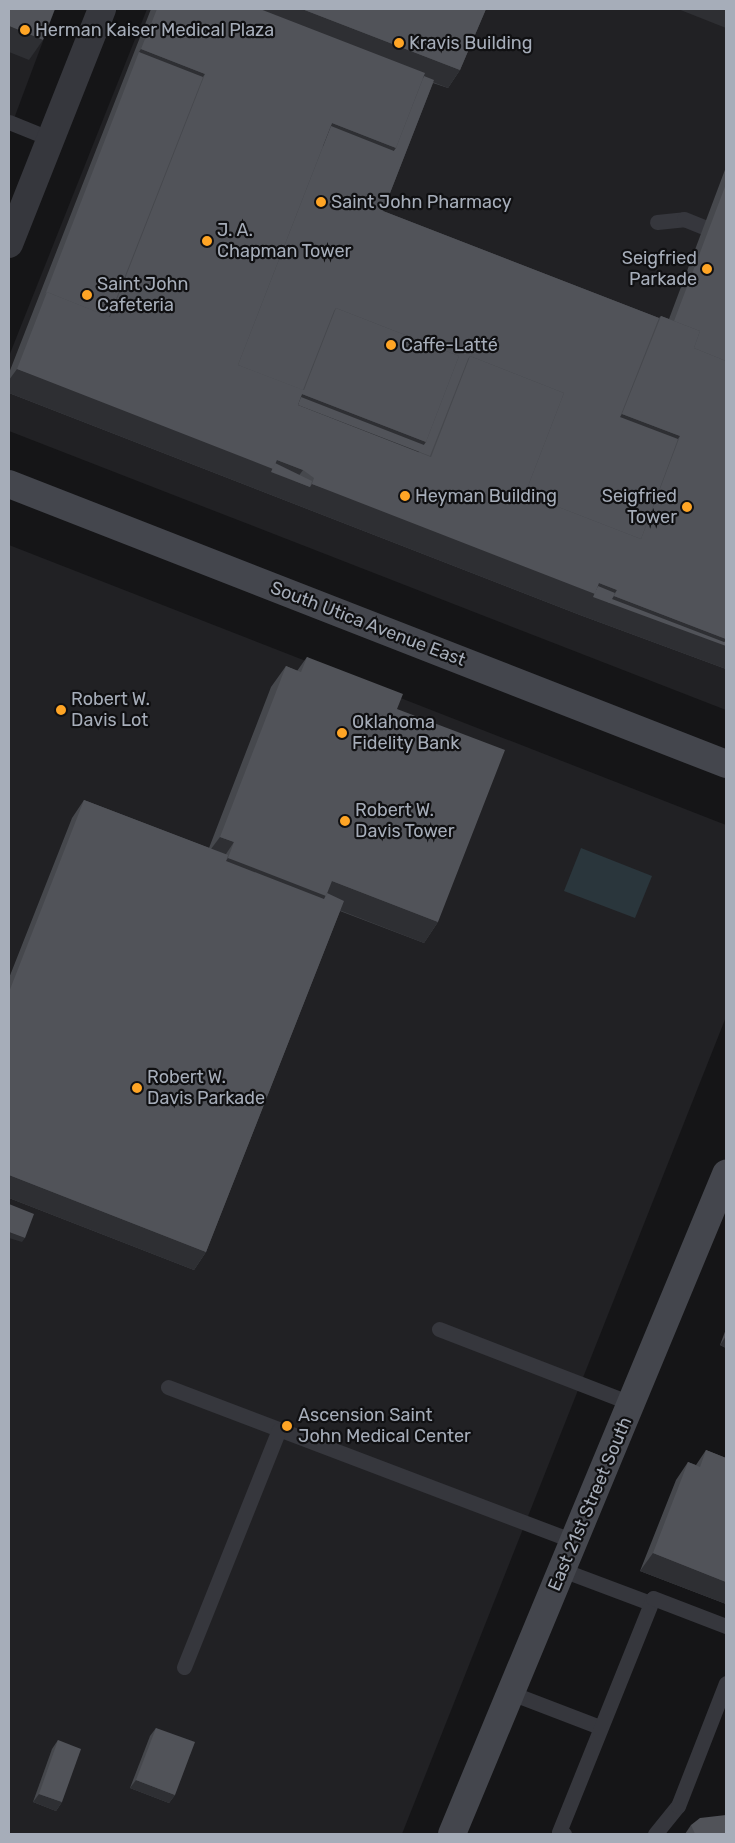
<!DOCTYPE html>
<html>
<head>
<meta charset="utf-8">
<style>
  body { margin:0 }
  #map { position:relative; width:735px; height:1843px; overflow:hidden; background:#151517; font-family:Rubik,sans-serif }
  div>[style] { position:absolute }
  .built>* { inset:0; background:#212124 }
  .water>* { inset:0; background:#2a363c }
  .service>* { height:15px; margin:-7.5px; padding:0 7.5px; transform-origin:7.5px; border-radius:7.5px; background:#36373d }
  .tertiary>* { height:28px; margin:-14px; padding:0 14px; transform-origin:14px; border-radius:14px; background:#36373d }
  .secondary>* { height:28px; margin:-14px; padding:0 14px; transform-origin:14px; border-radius:14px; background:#44464d }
  .wall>* { inset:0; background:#46484d }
  .shaded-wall>* { inset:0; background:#2e2f33 }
  .building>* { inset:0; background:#515359 }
  .dots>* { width:14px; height:14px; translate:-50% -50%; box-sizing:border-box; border:2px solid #101012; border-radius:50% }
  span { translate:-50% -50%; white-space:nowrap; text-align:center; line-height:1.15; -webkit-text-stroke:4.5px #101012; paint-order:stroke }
  .poi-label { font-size:18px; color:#a6adb9 }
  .left { translate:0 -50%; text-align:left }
  .right { translate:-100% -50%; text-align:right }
  .street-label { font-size:18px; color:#a6adb9 }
  .frame { position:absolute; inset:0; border:10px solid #a6adb9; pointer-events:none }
</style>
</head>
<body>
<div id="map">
  <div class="built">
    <i style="clip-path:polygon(9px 9px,55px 9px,9px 132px)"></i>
    <i style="clip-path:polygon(147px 9px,726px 9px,726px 710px,9px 431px,9px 356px)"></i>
    <i style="clip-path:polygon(9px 545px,726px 825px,726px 1017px,402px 1834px,9px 1834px)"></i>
  </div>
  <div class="water">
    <i style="clip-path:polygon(581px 848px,652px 876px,635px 918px,564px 891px)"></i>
  </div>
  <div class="service">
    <i style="left:9px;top:122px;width:45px;rotate:22deg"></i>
    <i style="left:657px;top:222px;width:27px;rotate:-6deg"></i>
    <i style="left:684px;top:219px;width:22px;rotate:22deg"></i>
    <i style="left:439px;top:1329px;width:208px;rotate:21.1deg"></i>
    <i style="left:168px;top:1387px;width:436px;rotate:20.8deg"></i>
    <i style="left:565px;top:1571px;width:91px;rotate:20.6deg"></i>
    <i style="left:184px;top:1667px;width:255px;rotate:-68.2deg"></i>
    <i style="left:511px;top:1693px;width:95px;rotate:20.9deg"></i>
    <i style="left:564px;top:1834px;width:5px;rotate:-158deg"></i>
    <i style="left:559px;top:1832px;width:252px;rotate:-68.1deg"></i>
    <i style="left:653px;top:1598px;width:78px;rotate:21deg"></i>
    <i style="left:655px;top:1834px;width:36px;rotate:-51deg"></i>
    <i style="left:678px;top:1806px;width:132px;rotate:-68.7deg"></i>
  </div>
  <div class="tertiary">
    <i style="left:9px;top:244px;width:253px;rotate:-68.4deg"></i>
  </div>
  <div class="secondary">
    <i style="left:9px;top:484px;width:770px;rotate:21.33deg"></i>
    <i style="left:452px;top:1834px;width:715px;rotate:-67.45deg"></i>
  </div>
  <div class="wall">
    <i style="clip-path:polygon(151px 9px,486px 9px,460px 70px,448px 88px,433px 83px,383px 211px,659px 318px,661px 316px,669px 319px,726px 167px,726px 669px,580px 615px,9px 393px,9px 373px)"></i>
    <i style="clip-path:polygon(307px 657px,397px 709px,438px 922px,424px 943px,340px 911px,206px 1252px,194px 1270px,9px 1198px,9px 978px,72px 818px,84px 800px,209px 848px,271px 687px,286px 666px,297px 671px)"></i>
    <i style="clip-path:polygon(726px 1329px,726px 1348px,720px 1345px)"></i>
    <i style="clip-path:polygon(706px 1450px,726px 1458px,726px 1604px,640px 1571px,676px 1480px,688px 1462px,696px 1465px)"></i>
    <i style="clip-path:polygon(156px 1728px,175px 1795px,169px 1803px,130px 1788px,150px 1736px)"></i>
    <i style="clip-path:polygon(58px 1740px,62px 1802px,56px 1811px,33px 1802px,52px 1749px)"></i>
    <i style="clip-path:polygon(691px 1825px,726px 1834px,685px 1834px)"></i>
  </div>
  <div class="shaded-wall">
    <i style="clip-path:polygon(244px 9px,302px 9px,460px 70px,448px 88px)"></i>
    <i style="clip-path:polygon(678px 9px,726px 9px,726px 28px)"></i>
    <i style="clip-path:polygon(9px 26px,43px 40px,29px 60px,9px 52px)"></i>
    <i style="clip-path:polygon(141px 49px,205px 74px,190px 94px,139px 52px)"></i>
    <i style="clip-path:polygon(332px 123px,396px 148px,381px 169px,322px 146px)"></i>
    <i style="clip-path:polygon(17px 369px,277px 460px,303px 470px,295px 481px,310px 487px,312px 484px,599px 583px,617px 590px,608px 603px,609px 603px,614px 596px,726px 639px,726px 669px,580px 615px,9px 393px,9px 380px)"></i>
    <i style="clip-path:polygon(302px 394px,426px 442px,417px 455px,284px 426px)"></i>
    <i style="clip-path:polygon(622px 414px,680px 436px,665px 457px,608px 435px)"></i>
    <i style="clip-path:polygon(220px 837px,234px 842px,220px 863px,205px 857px)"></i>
    <i style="clip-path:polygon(228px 858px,332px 881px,438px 922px,424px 943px,321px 903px,213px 879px)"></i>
    <i style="clip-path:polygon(9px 1175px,206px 1252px,194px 1270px,9px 1198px)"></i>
    <i style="clip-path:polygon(9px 1232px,25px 1238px,22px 1242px,9px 1238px)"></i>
    <i style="clip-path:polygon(726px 1336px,726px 1348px,720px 1345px)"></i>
    <i style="clip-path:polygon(653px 1553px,726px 1582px,726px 1604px,640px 1571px)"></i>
    <i style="clip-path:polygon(136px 1780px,175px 1795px,169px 1803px,130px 1788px)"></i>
    <i style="clip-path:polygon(39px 1794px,62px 1802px,56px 1811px,33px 1802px)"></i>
  </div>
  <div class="building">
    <i style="clip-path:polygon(9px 9px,55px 9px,43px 40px,9px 26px)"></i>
    <i style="clip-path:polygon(157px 9px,260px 9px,425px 73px,396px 148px,332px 123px,238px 365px,304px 390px,336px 308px,459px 356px,426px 442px,302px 394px,298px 405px,431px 457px,470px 356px,564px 393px,525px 494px,641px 539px,680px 436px,622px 414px,661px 316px,700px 331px,694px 348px,726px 361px,726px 639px,614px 596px,617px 590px,599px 583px,595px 594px,312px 484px,314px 478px,303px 470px,277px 460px,273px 469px,17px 369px,47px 292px,110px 317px,205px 74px,141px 49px)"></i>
    <i style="clip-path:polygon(302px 9px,486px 9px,460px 70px)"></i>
    <i style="clip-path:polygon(139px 52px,203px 77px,109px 317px,47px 292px,45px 295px)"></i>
    <i style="clip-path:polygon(424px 76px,434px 80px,383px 211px,659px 318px,620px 417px,678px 439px,641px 539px,525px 494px,564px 393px,470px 356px,468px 359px,430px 456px,298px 405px,301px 397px,424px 445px,426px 442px,459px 356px,336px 308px,334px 311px,303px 390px,238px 365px,331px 126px,394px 151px,396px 148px)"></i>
    <i style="clip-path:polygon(726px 184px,726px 361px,694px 348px,700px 331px,674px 321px)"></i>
    <i style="clip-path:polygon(275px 463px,312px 481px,310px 487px,271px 472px)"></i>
    <i style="clip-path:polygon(598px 586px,615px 593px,612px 599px,724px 642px,726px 641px,726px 646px,593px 597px)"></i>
    <i style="clip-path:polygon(307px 657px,403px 694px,397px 709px,505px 750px,438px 922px,332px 881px,326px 896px,228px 858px,234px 842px,220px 837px,286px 666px,301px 672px)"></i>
    <i style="clip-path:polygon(84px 800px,228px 855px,226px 861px,324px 899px,327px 893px,344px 901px,206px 1252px,9px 1175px,9px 992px)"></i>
    <i style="clip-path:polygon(9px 1204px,34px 1214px,25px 1238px,9px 1232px)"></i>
    <i style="clip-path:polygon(706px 1450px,726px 1458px,726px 1582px,653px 1553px,688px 1462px,700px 1467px)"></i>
    <i style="clip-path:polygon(156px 1728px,195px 1742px,175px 1795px,136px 1780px)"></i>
    <i style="clip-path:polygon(58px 1740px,81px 1749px,62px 1802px,39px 1794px)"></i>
    <i style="clip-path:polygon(726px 1815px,726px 1834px,695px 1834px,691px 1825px,700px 1818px)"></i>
  </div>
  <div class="dots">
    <i style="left:25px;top:30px;background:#ffa525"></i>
    <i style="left:399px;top:43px;background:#ffa525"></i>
    <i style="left:321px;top:202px;background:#ffa525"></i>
    <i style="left:207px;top:241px;background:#ffa525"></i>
    <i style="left:707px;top:269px;background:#ffa525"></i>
    <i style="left:87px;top:295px;background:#ffa525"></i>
    <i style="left:391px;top:345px;background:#ffa525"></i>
    <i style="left:405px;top:496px;background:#ffa525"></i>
    <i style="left:687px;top:507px;background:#ffa525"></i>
    <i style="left:61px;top:710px;background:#ffa525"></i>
    <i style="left:342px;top:733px;background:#ffa525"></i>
    <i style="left:345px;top:821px;background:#ffa525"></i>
    <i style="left:137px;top:1088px;background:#ffa525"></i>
    <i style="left:287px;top:1426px;background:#ffa525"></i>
  </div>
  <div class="poi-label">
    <span class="left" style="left:35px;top:30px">Herman Kaiser Medical Plaza</span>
    <span class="left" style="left:409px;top:43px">Kravis Building</span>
    <span class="left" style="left:331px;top:202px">Saint John Pharmacy</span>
    <span class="left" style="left:217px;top:241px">J. A.<br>Chapman Tower</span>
    <span class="right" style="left:697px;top:269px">Seigfried<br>Parkade</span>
    <span class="left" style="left:97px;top:295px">Saint John<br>Cafeteria</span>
    <span class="left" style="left:401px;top:345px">Caffe-Latté</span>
    <span class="left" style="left:415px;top:496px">Heyman Building</span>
    <span class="right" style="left:677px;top:507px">Seigfried<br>Tower</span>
    <span class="left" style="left:71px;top:710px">Robert W.<br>Davis Lot</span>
    <span class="left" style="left:352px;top:733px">Oklahoma<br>Fidelity Bank</span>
    <span class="left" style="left:355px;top:821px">Robert W.<br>Davis Tower</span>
    <span class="left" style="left:147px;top:1088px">Robert W.<br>Davis Parkade</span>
    <span class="left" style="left:298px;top:1426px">Ascension Saint<br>John Medical Center</span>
  </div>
  <div class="street-label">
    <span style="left:368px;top:624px;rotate:21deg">South Utica Avenue East</span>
    <span style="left:590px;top:1504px;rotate:-67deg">East 21st Street South</span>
  </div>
  <div class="frame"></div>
</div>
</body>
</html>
